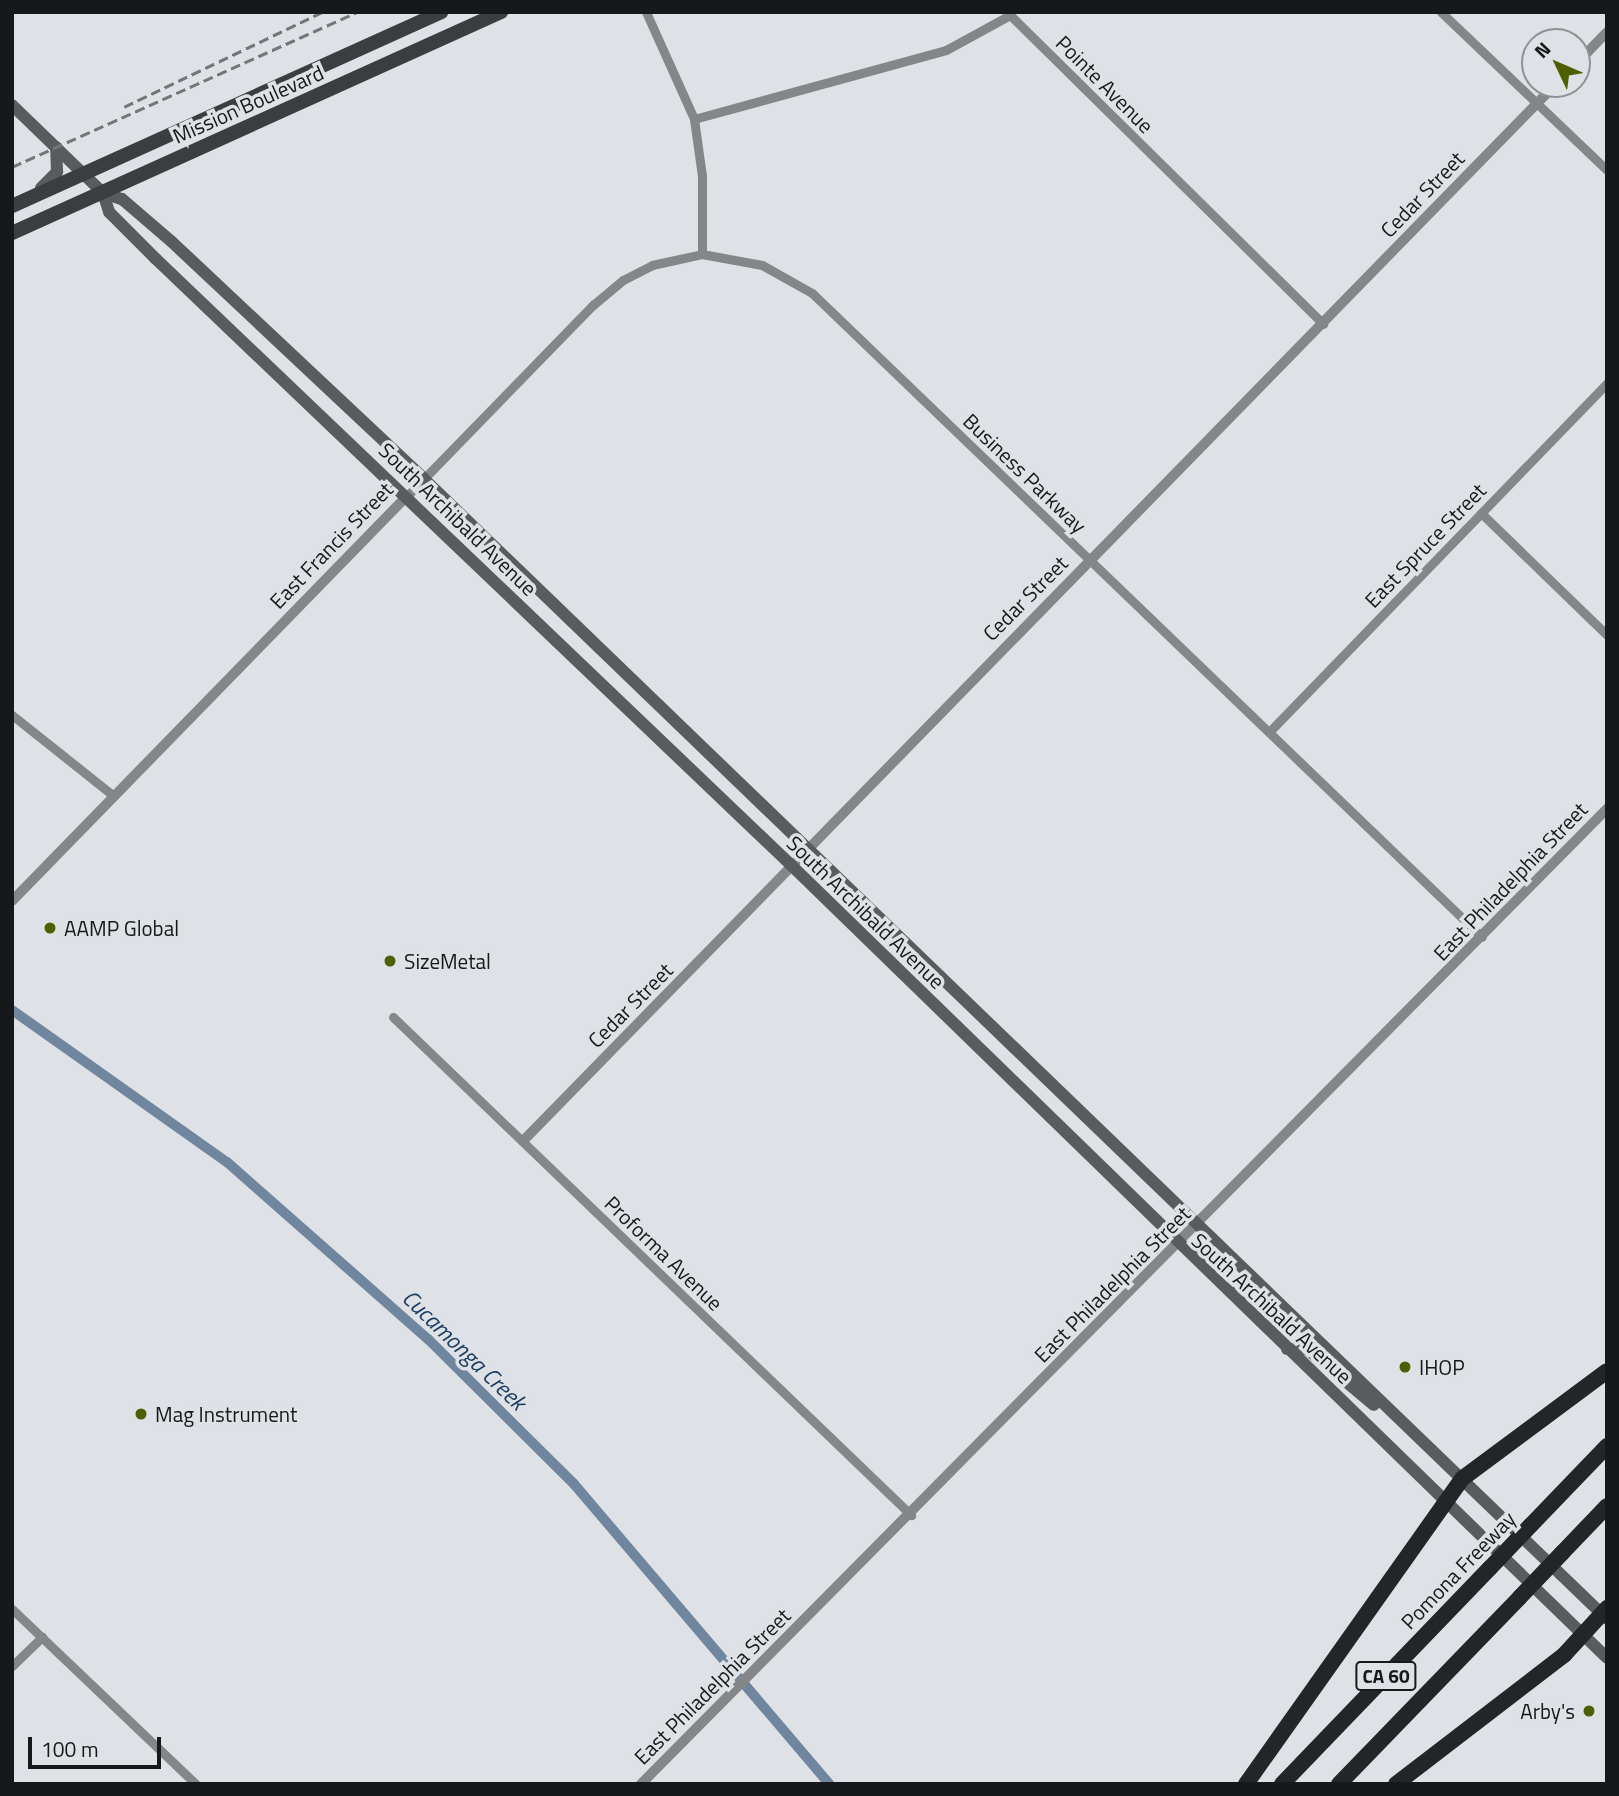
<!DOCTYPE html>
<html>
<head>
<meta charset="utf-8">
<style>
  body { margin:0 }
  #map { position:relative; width:1619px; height:1796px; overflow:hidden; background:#dee1e5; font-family:"Titillium Web",sans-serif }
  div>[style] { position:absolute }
  .canal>* { height:10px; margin:-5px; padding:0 5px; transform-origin:5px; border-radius:5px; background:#70869f }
  .minor>* { height:9px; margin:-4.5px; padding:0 4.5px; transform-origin:4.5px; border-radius:4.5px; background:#848687 }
  .tertiary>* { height:10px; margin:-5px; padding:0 5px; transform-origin:5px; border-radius:5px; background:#848687 }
  .secondary>* { height:12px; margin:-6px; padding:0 6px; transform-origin:6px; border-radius:6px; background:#595b5d }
  .primary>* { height:14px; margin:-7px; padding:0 7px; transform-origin:7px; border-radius:7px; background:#3b3d40 }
  .motorway>* { height:16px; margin:-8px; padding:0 8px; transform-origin:8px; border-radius:8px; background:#232528 }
  .rail>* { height:2.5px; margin-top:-1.25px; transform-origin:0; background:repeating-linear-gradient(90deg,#747679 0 10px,transparent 0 15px) }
  .motorway-bridge>* { height:16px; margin:-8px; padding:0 8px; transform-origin:8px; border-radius:8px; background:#232528 }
  .dots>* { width:19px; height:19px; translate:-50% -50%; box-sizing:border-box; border:4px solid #dee1e5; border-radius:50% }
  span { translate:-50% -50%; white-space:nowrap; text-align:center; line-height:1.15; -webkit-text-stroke:7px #dee1e5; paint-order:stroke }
  .shield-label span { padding:2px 5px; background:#dee1e5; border:2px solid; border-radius:5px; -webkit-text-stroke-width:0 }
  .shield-label { font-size:19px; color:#17181a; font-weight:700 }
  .street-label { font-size:21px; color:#17181a }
  .poi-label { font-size:21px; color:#17181a }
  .left { translate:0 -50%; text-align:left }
  .right { translate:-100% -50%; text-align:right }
  .water-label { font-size:23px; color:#1c3e63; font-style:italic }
  .frame { position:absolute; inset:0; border:14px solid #17181a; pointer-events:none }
  .north { position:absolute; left:1521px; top:28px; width:70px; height:70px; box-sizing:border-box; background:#dee1e5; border:2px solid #8e9194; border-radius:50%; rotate:314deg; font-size:19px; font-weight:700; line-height:28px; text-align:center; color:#17181a }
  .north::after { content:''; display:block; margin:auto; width:24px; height:32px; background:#4f5e00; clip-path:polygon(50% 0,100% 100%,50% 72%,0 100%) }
  .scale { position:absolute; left:28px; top:1737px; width:133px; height:32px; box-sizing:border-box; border:4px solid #17181a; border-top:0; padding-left:9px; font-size:21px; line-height:24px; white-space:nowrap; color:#17181a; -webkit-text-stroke:5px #dee1e5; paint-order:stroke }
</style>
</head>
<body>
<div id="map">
  <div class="canal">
    <i style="left:12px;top:1010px;width:263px;rotate:35.3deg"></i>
    <i style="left:227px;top:1162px;width:268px;rotate:41.4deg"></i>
    <i style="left:428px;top:1339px;width:206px;rotate:44.8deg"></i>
    <i style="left:574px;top:1484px;width:394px;rotate:49.6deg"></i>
  </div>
  <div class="minor">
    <i style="left:646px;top:12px;width:117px;rotate:65.8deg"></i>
    <i style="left:694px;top:119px;width:58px;rotate:82deg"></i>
    <i style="left:702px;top:176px;width:78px;rotate:90deg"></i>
    <i style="left:702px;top:254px;width:61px;rotate:10.4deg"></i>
    <i style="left:762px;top:265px;width:57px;rotate:29.2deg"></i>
    <i style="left:812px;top:293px;width:929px;rotate:43.87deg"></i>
    <i style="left:1441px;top:12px;width:229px;rotate:43.6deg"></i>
    <i style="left:694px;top:119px;width:261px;rotate:-15.3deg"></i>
    <i style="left:946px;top:50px;width:73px;rotate:-28.7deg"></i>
    <i style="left:1010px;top:15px;width:440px;rotate:44.6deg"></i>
    <i style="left:407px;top:496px;width:267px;rotate:-45.8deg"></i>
    <i style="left:593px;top:305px;width:39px;rotate:-40deg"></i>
    <i style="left:623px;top:280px;width:33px;rotate:-27deg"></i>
    <i style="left:652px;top:265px;width:51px;rotate:-12.4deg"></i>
    <i style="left:1481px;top:513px;width:175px;rotate:44.1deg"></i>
    <i style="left:12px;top:715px;width:130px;rotate:38.5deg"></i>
    <i style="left:1269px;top:732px;width:486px;rotate:-45.9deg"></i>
    <i style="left:393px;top:1017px;width:719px;rotate:43.87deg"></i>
    <i style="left:12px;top:1609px;width:254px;rotate:43.6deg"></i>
    <i style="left:12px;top:1666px;width:42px;rotate:-44deg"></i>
  </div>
  <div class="tertiary">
    <i style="left:1577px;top:63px;width:43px;rotate:-45.9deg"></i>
    <i style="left:12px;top:901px;width:566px;rotate:-45.72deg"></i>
    <i style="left:523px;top:1141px;width:1478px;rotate:-45.66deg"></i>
    <i style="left:641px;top:1784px;width:1373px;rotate:-45.27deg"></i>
  </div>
  <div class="secondary">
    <i style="left:12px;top:105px;width:127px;rotate:44deg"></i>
    <i style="left:103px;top:193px;width:20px;rotate:72deg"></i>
    <i style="left:109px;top:212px;width:66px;rotate:45deg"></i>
    <i style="left:156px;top:259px;width:876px;rotate:43.66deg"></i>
    <i style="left:790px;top:864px;width:1139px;rotate:44.18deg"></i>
    <i style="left:41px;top:188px;width:23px;rotate:-45deg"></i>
    <i style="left:57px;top:172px;width:25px;rotate:-92deg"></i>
    <i style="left:103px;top:193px;width:20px;rotate:18deg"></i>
    <i style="left:122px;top:199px;width:66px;rotate:40.7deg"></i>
    <i style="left:172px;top:242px;width:345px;rotate:43.2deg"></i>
    <i style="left:423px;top:478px;width:1644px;rotate:43.94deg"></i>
    <i style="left:1287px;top:1349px;width:20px"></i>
    <i style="left:1307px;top:1349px;width:87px;rotate:39.9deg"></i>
  </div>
  <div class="primary">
    <i style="left:12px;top:206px;width:471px;rotate:-24.3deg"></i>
    <i style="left:12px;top:233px;width:537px;rotate:-24.32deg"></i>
  </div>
  <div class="motorway">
    <i style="left:1531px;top:1525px;width:110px;rotate:-46.1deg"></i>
    <i style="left:1562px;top:1553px;width:65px;rotate:-46.2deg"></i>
    <i style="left:1246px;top:1784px;width:375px;rotate:-54.7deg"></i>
    <i style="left:1463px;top:1478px;width:179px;rotate:-36.6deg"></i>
    <i style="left:1282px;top:1784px;width:300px;rotate:-46.1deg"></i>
    <i style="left:1339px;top:1784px;width:260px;rotate:-45.9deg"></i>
    <i style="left:1396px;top:1784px;width:212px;rotate:-37.5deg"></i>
    <i style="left:1564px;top:1655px;width:64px;rotate:-47.5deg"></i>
  </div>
  <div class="rail">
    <i style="left:124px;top:107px;width:220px;rotate:-25.6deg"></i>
    <i style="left:12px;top:167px;width:378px;rotate:-24.2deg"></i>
  </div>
  <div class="motorway-bridge">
    <i style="left:1490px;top:1568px;width:59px;rotate:-46.4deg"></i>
    <i style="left:1520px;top:1597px;width:61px;rotate:-46.3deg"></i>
  </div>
  <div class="dots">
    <i style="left:50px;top:928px;background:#4f5e00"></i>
    <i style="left:390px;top:961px;background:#4f5e00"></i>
    <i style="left:1405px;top:1367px;background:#4f5e00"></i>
    <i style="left:141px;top:1414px;background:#4f5e00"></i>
    <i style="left:1589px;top:1711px;background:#4f5e00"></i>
  </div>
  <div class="shield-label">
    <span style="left:1386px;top:1676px">CA 60</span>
  </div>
  <div class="street-label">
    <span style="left:1105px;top:84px;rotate:45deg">Pointe Avenue</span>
    <span style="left:248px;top:104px;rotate:-24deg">Mission Boulevard</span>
    <span style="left:1422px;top:194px;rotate:-46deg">Cedar Street</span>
    <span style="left:1025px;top:473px;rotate:44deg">Business Parkway</span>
    <span style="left:458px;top:519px;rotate:44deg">South Archibald Avenue</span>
    <span style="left:331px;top:545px;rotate:-46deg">East Francis Street</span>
    <span style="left:1425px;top:545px;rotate:-46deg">East Spruce Street</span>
    <span style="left:1025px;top:598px;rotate:-45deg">Cedar Street</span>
    <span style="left:1510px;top:881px;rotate:-46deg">East Philadelphia Street</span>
    <span style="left:866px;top:912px;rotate:44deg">South Archibald Avenue</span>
    <span style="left:630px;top:1005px;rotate:-45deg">Cedar Street</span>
    <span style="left:664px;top:1253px;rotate:44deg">Proforma Avenue</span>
    <span style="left:1112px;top:1284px;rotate:-45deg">East Philadelphia Street</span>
    <span style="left:1272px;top:1308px;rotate:43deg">South Archibald Avenue</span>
    <span style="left:1458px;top:1570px;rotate:-46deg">Pomona Freeway</span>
    <span style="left:712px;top:1686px;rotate:-45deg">East Philadelphia Street</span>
  </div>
  <div class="poi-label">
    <span class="left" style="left:64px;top:928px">AAMP Global</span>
    <span class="left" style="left:404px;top:961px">SizeMetal</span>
    <span class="left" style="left:1419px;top:1367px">IHOP</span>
    <span class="left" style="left:155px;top:1414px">Mag Instrument</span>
    <span class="right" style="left:1575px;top:1711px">Arby's</span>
  </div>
  <div class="water-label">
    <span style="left:464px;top:1350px;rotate:44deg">Cucamonga Creek</span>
  </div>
  <div class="frame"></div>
  <div class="north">N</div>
  <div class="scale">100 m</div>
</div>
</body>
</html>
